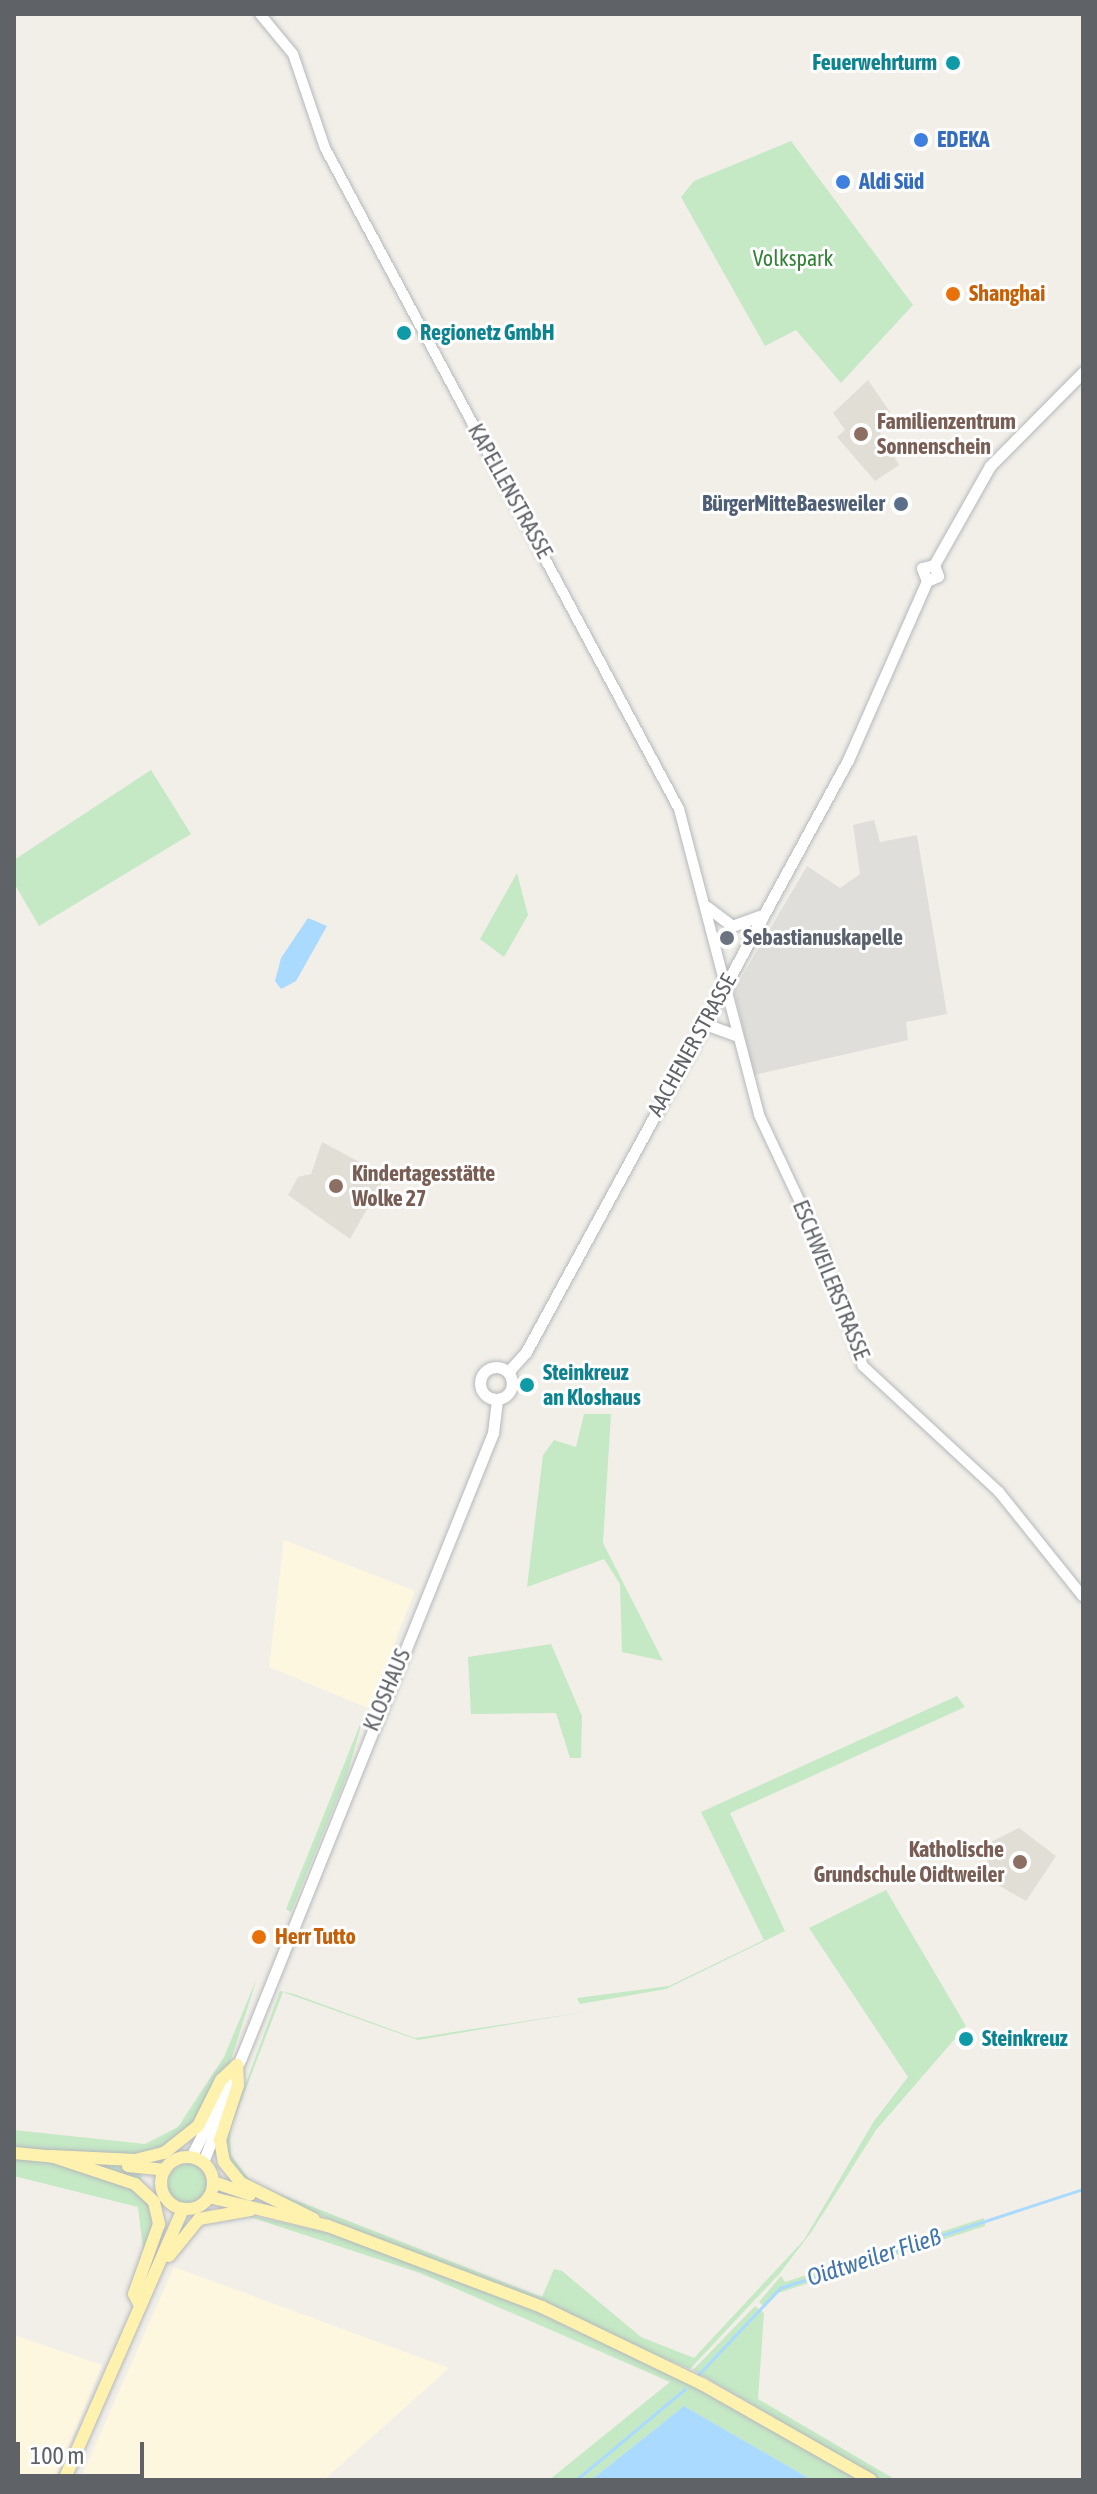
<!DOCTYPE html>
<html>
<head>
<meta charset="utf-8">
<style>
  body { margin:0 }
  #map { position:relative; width:1097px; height:2494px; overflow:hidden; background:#f1efe8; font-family:"Asap Condensed",sans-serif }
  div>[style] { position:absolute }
  .commercial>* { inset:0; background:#fef7e0 }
  .industrial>* { inset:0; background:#e0deda }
  .education>* { inset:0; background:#e1ded6 }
  .green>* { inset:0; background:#c5e8c5 }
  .round { border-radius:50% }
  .water>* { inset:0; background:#aadaff }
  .stream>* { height:3px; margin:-1.5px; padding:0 1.5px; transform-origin:1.5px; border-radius:1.5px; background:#aadaff }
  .roads { filter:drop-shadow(0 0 2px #b5b8bc) drop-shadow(0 0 2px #b5b8bc) }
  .tertiary>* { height:10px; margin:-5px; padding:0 5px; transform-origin:5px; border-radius:5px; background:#fff }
  .secondary>* { height:11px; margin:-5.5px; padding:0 5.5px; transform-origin:5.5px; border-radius:5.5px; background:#fff }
  .secondary>.ring { margin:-5.5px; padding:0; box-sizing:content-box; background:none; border:11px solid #fff; border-radius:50% }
  .primary>* { height:12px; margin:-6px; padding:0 6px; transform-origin:6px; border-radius:6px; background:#fff2af }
  .primary>.ring { margin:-6px; padding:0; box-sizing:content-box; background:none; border:12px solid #fff2af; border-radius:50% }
  .dots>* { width:22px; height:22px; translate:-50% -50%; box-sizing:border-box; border:4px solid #fff; border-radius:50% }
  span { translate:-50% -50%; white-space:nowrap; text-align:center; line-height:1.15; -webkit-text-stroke:6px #fff; paint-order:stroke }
  .culture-label { font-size:22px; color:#0d838f; font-weight:700 }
  .right { translate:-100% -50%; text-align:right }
  .left { translate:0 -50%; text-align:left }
  .shop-label { font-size:22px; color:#366cbe; font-weight:700 }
  .park-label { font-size:22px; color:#348238 }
  .food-label { font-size:22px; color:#c56008; font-weight:700 }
  .education-label { font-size:22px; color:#785e54; font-weight:700 }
  .street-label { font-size:22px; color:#5f6368 }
  .service-label { font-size:22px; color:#4e5e75; font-weight:700 }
  .worship-label { font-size:22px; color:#5b616d; font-weight:700 }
  .water-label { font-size:24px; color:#4174aa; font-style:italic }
  .frame { position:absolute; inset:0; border:16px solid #5f6368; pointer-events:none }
  .scale { position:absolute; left:16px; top:2442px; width:128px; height:36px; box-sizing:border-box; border:4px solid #5f6368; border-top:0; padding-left:10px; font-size:24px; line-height:28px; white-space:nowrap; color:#5f6368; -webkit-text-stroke:6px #fff; paint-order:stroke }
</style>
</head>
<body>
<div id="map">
  <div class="commercial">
    <i style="clip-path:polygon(284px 1540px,415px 1591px,368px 1708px,269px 1667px)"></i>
    <i style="clip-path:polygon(174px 2267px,449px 2368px,324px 2480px,80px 2480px)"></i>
    <i style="clip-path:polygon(14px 2335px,102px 2365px,55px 2480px,14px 2480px)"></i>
  </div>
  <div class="industrial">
    <i style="clip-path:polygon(874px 820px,880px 842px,917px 835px,947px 1014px,906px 1022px,908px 1040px,754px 1075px,734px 990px,807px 866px,840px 888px,860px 874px,853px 825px)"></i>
  </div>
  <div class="education">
    <i style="clip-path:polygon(868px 380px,890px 412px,874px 423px,899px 465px,875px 481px,837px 437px,845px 430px,833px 413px)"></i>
    <i style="clip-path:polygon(322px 1142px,386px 1176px,350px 1239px,288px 1195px,298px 1177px,311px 1174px)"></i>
    <i style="clip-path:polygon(1019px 1828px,1056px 1856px,1026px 1901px,981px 1875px,991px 1869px,981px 1847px)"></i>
  </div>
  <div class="green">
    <i style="clip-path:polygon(791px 141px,913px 305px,841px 383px,796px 330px,765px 346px,681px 197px,694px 181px)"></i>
    <i style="clip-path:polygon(151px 770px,191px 834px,39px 926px,14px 883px,14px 860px)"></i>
    <i style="clip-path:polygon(517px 873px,528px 915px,504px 957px,480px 939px)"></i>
    <i style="clip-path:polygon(584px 1414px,611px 1414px,603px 1543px,663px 1661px,622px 1652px,620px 1584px,604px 1559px,527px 1587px,543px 1455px,554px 1440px,576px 1447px)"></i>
    <i style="clip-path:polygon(551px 1644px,582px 1716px,581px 1758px,570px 1758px,556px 1713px,471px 1714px,468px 1657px)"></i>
    <i style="clip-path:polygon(957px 1696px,965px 1707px,730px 1813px,785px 1931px,666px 1989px,580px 2004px,577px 1998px,669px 1986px,764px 1940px,701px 1812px)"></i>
    <i style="clip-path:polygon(365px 1712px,347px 1775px,291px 1912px,286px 1909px)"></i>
    <i style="clip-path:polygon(886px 1890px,966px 2026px,876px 2130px,812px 2231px,780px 2273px,690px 2369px,248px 2185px,233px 2165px,228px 2151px,227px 2139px,230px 2126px,280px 1991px,294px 1994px,415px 2038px,590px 2011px,418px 2040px,283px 1992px,230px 2130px,231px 2155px,252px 2183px,542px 2297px,554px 2269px,562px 2271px,641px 2337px,694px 2358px,804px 2240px,874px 2121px,908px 2077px,809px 1928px)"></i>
    <i style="clip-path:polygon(257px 1978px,229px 2066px,203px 2111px,176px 2143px,144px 2154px,140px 2192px,156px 2217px,144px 2257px,138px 2207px,14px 2176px,14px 2130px,145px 2144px,178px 2127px,224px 2057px)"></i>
    <i class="round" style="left:168px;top:2164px;width:40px;height:40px"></i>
    <i style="clip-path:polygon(235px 2212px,346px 2237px,515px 2302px,683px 2381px,861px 2480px,812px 2480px,684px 2406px,591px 2480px,549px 2480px,670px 2382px,420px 2273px)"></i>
    <i style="clip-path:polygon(984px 2218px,985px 2226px,778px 2293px,765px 2307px,759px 2302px,781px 2276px,785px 2282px)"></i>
    <i style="clip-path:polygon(755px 2306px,764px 2313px,758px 2399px,896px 2480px,881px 2480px,693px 2370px)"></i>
  </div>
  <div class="water">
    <i style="clip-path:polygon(308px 918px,327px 926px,296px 981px,281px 989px,275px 981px,281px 958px)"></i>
    <i style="clip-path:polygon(684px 2406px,812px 2480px,591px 2480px)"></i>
  </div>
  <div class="stream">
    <i style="left:697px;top:2376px;width:121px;rotate:-46.7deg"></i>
    <i style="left:780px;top:2288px;width:319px;rotate:-18.1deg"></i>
    <i style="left:576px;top:2480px;width:142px;rotate:-39.9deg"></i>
  </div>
  <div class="roads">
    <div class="tertiary">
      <i style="left:260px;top:14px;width:52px;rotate:50.5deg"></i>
      <i style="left:293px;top:54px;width:99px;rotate:71.2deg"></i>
      <i style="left:325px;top:148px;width:750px;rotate:61.83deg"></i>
      <i style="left:679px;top:809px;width:316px;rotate:75.3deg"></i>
      <i style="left:759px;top:1115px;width:146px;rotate:64.8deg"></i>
      <i style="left:821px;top:1247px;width:126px;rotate:70.6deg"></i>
      <i style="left:863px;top:1366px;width:185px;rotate:42.8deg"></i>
      <i style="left:999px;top:1492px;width:134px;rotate:51.3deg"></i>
    </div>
    <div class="secondary">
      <i style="left:934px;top:565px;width:114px;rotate:-60.5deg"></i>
      <i style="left:990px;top:466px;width:132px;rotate:-45.3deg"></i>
      <i style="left:927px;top:581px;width:14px;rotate:-111deg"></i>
      <i style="left:922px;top:568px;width:12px;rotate:-14deg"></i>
      <i style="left:927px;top:581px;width:12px;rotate:-24deg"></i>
      <i style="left:938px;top:576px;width:12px;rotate:-110deg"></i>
      <i style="left:707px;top:907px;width:31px;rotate:37deg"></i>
      <i style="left:732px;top:926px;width:30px;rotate:-20deg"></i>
      <i style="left:705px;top:1024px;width:33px;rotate:20deg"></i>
      <i class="ring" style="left:480px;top:1367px;width:21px;height:21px"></i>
      <i style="left:508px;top:1372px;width:27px;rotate:-48deg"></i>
      <i style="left:526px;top:1352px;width:674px;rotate:-61.46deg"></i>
      <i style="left:848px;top:760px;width:196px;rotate:-66.2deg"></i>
      <i style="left:191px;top:2157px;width:111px;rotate:-63.2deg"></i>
      <i style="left:241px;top:2058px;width:674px;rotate:-68.04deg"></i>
      <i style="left:493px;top:1433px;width:34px;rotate:-83deg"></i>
      <i style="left:203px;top:2162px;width:68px;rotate:-68.4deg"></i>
    </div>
    <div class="primary">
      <i style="left:14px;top:2153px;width:43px;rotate:5.3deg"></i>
      <i style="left:51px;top:2156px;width:84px;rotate:2.7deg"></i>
      <i style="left:135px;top:2160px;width:30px;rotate:-14deg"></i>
      <i style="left:164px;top:2153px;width:43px;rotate:-38.5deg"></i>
      <i style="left:198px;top:2126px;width:51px;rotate:-63.4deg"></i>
      <i style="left:221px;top:2080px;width:22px;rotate:-43deg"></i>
      <i style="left:237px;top:2065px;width:20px;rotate:87deg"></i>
      <i style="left:238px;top:2085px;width:58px;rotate:108.1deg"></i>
      <i style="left:220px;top:2140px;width:22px;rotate:80deg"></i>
      <i style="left:224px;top:2162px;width:27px;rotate:51deg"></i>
      <i style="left:241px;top:2183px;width:81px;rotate:26.3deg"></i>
      <i style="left:51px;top:2156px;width:89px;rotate:18.4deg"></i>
      <i style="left:135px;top:2184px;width:26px;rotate:43deg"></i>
      <i style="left:154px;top:2202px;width:23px;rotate:77deg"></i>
      <i style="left:159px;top:2224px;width:74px;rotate:109.7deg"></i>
      <i style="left:134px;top:2294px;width:11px;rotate:63deg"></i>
      <i class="ring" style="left:161px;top:2157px;width:40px;height:40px"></i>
      <i style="left:128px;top:2166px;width:37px;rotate:6deg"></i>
      <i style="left:213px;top:2182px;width:39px;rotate:19deg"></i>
      <i style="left:209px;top:2197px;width:122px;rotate:13.7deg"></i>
      <i style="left:328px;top:2226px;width:229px;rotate:20.7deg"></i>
      <i style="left:542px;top:2307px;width:178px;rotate:25.7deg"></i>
      <i style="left:702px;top:2384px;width:194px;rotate:29.6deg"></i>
      <i style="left:169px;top:2256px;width:48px;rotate:-51deg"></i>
      <i style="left:199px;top:2219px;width:52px;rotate:-10deg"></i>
      <i style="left:64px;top:2480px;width:296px;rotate:-66.3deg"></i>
    </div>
  </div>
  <div class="dots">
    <i style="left:953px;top:63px;background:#0f9aa8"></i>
    <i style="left:921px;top:140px;background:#3f7fe0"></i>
    <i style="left:843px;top:182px;background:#3f7fe0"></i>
    <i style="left:953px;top:294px;background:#e8710a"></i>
    <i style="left:404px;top:333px;background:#0f9aa8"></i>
    <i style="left:861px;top:434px;background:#8d6e63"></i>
    <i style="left:901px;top:504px;background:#5c6f8a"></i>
    <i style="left:727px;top:938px;background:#6b7280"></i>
    <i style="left:336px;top:1186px;background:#8d6e63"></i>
    <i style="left:527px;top:1385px;background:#0f9aa8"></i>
    <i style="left:1020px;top:1862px;background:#8d6e63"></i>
    <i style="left:259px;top:1937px;background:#e8710a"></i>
    <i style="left:966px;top:2039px;background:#0f9aa8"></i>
  </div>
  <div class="culture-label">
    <span class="right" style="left:937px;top:63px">Feuerwehrturm</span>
    <span class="left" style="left:420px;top:333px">Regionetz GmbH</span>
    <span class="left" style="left:543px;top:1385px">Steinkreuz<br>an Kloshaus</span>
    <span class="left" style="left:982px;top:2039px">Steinkreuz</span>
  </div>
  <div class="shop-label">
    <span class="left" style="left:937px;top:140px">EDEKA</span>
    <span class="left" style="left:859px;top:182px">Aldi Süd</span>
  </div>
  <div class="park-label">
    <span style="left:793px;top:259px">Volkspark</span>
  </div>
  <div class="food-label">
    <span class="left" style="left:969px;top:294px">Shanghai</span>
    <span class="left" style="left:275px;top:1937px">Herr Tutto</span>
  </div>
  <div class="education-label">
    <span class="left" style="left:877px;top:434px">Familienzentrum<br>Sonnenschein</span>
    <span class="left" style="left:352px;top:1186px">Kindertagesstätte<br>Wolke 27</span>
    <span class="right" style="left:1004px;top:1862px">Katholische<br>Grundschule Oidtweiler</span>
  </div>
  <div class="street-label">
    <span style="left:510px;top:491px;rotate:61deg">KAPELLENSTRASSE</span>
    <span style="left:692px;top:1045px;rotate:-61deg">AACHENER STRASSE</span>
    <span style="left:831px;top:1280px;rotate:68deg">ESCHWEILERSTRASSE</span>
    <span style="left:387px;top:1690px;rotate:-67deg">KLOSHAUS</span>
  </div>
  <div class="service-label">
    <span class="right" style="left:885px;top:504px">BürgerMitteBaesweiler</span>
  </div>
  <div class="worship-label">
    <span class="left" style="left:743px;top:938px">Sebastianuskapelle</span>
  </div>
  <div class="water-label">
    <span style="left:874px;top:2257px;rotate:-18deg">Oidtweiler Fließ</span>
  </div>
  <div class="frame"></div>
  <div class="scale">100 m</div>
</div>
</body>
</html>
